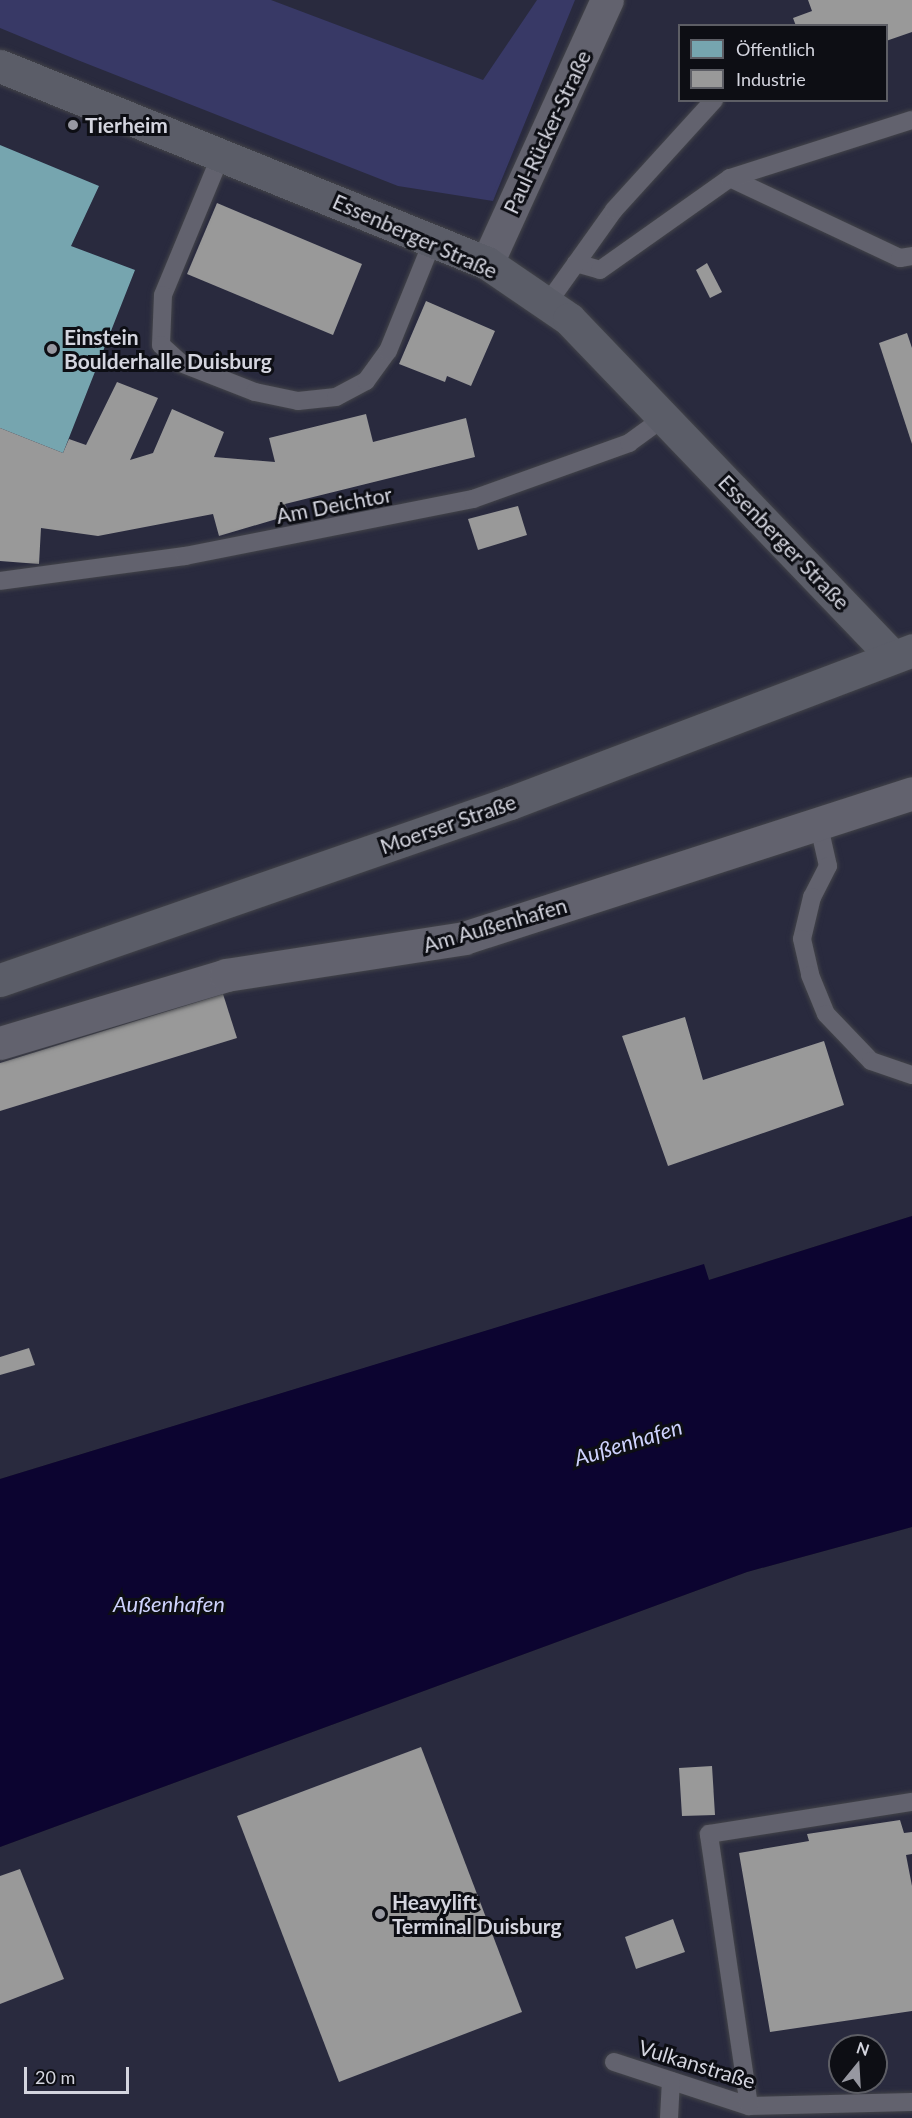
<!DOCTYPE html>
<html>
<head>
<meta charset="utf-8">
<style>
  body { margin:0 }
  #map { position:relative; width:912px; height:2118px; overflow:hidden; background:#26272e; font-family:Lato,sans-serif }
  div>[style] { position:absolute }
  .built>* { inset:0; background:#292a3e }
  .green>* { inset:0; background:#383966 }
  .water>* { inset:0; background:#0c0430 }
  .public>* { inset:0; background:#76a5af }
  .industry>* { inset:0; background:#999 }
  .roads { filter:drop-shadow(0 0 2px #434449) drop-shadow(0 0 2px #434449) }
  .lane>* { height:18px; margin:-9px; padding:0 9px; transform-origin:9px; border-radius:9px; background:#62626e }
  .street>* { height:33px; margin:-16.5px; padding:0 16.5px; transform-origin:16.5px; border-radius:16.5px; background:#62626e }
  .secondary>* { height:33px; margin:-16.5px; padding:0 16.5px; transform-origin:16.5px; border-radius:16.5px; background:#5b5d68 }
  .dots>* { width:16px; height:16px; translate:-50% -50%; box-sizing:border-box; border:3px solid #0d0e14; border-radius:50% }
  span { translate:-50% -50%; white-space:nowrap; text-align:center; line-height:1.15; -webkit-text-stroke:6px #0d0e14; paint-order:stroke }
  .poi-label { font-size:21px; color:#d4d5df; font-weight:700 }
  .left { translate:0 -50%; text-align:left }
  .street-label { font-size:21px; color:#d4d5df }
  .water-label { font-size:22px; color:#ced2fc; font-style:italic }
  .legend { position:absolute; left:678px; top:24px; width:210px; height:78px; box-sizing:border-box; background:#0d0e14; border:2px solid #5d5e65; margin:0; padding:8px 10px; list-style:none; font-size:18px; color:#d4d5df }
  .legend li { display:flex; align-items:center; gap:12px; height:30px }
  .legend b { width:30px; border:2px solid #5d5e65 }
  .north { position:absolute; left:828px; top:2034px; width:60px; height:60px; box-sizing:border-box; background:#0d0e14; border:2px solid #5d5e65; border-radius:50%; rotate:18deg; font-size:16px; font-weight:700; line-height:24px; text-align:center; color:#d4d5df }
  .north::after { content:''; display:block; margin:auto; width:21px; height:27px; background:#9798a1; clip-path:polygon(50% 0,100% 100%,50% 72%,0 100%) }
  .scale { position:absolute; left:24px; top:2067px; width:105px; height:27px; box-sizing:border-box; border:3px solid #d4d5df; border-top:0; padding-left:8px; font-size:18px; line-height:21px; white-space:nowrap; color:#d4d5df; -webkit-text-stroke:4px #0d0e14; paint-order:stroke }
</style>
</head>
<body>
<div id="map">
  <div class="built">
    <i style="clip-path:polygon(evenodd,0 0,912px 0,912px 1216px,709px 1280px,703px 1265px,0 1479px,0 0,680px 26px,886px 26px,886px 100px,680px 100px,680px 26px)"></i>
    <i style="clip-path:polygon(evenodd,912px 1527px,912px 2118px,0 2118px,0 1847px,747px 1572px,912px 1527px,840px 2046px,876px 2046px,876px 2082px,840px 2082px,840px 2046px)"></i>
  </div>
  <div class="green">
    <i style="clip-path:polygon(0 0,271px 0,483px 80px,537px 0,575px 0,493px 201px,398px 186px,75px 59px,0 28px)"></i>
  </div>
  <div class="water">
    <i style="clip-path:polygon(912px 1216px,912px 1527px,747px 1572px,0 1847px,0 1479px,704px 1264px,709px 1280px)"></i>
  </div>
  <div class="public">
    <i style="clip-path:polygon(0 145px,99px 186px,71px 246px,135px 270px,63px 453px,0 428px)"></i>
  </div>
  <div class="industry">
    <i style="clip-path:polygon(808px 0,912px 0,912px 32px,886px 41px,886px 26px,796px 26px,793px 18px,812px 11px)"></i>
    <i style="clip-path:polygon(217px 203px,362px 264px,333px 335px,187px 274px)"></i>
    <i style="clip-path:polygon(707px 263px,722px 292px,710px 298px,696px 270px)"></i>
    <i style="clip-path:polygon(426px 301px,495px 331px,471px 386px,447px 376px,445px 382px,399px 364px)"></i>
    <i style="clip-path:polygon(907px 333px,912px 348px,912px 444px,879px 343px)"></i>
    <i style="clip-path:polygon(117px 382px,158px 398px,130px 460px,153px 453px,172px 409px,224px 432px,214px 457px,275px 462px,269px 438px,366px 414px,373px 442px,466px 418px,475px 457px,285px 504px,290px 515px,219px 536px,213px 514px,98px 536px,41px 528px,39px 564px,0 561px,0 428px,63px 453px,69px 439px,86px 445px)"></i>
    <i style="clip-path:polygon(518px 506px,527px 535px,478px 550px,468px 519px)"></i>
    <i style="clip-path:polygon(223px 994px,237px 1038px,0 1111px,0 1063px)"></i>
    <i style="clip-path:polygon(685px 1017px,703px 1080px,824px 1041px,844px 1105px,668px 1166px,622px 1036px)"></i>
    <i style="clip-path:polygon(29px 1348px,35px 1365px,0 1375px,0 1357px)"></i>
    <i style="clip-path:polygon(421px 1747px,522px 2012px,339px 2082px,237px 1816px)"></i>
    <i style="clip-path:polygon(712px 1766px,715px 1815px,682px 1816px,679px 1768px)"></i>
    <i style="clip-path:polygon(900px 1820px,904px 1833px,912px 1832px,912px 1854px,906px 1855px,912px 1886px,912px 2011px,770px 2032px,739px 1853px,809px 1841px,807px 1834px)"></i>
    <i style="clip-path:polygon(20px 1869px,64px 1979px,0 2004px,0 1876px)"></i>
    <i style="clip-path:polygon(673px 1919px,685px 1952px,636px 1969px,625px 1937px)"></i>
  </div>
  <div class="roads">
    <div class="lane">
      <i style="left:221px;top:155px;width:152px;rotate:112.5deg"></i>
      <i style="left:163px;top:295px;width:50px;rotate:92.3deg"></i>
      <i style="left:161px;top:345px;width:27px;rotate:42deg"></i>
      <i style="left:181px;top:363px;width:79px;rotate:21.4deg"></i>
      <i style="left:255px;top:392px;width:44px;rotate:11.8deg"></i>
      <i style="left:298px;top:401px;width:38px;rotate:-6deg"></i>
      <i style="left:336px;top:397px;width:34px;rotate:-28deg"></i>
      <i style="left:366px;top:381px;width:37px;rotate:-54deg"></i>
      <i style="left:388px;top:351px;width:120px;rotate:-67.9deg"></i>
      <i style="left:730px;top:178px;width:188px;rotate:25.2deg"></i>
      <i style="left:900px;top:258px;width:12px;rotate:-9deg"></i>
      <i style="left:576px;top:263px;width:25px;rotate:16deg"></i>
      <i style="left:600px;top:270px;width:159px;rotate:-35.3deg"></i>
      <i style="left:730px;top:178px;width:191px;rotate:-17.7deg"></i>
      <i style="left:547px;top:304px;width:115px;rotate:-54.5deg"></i>
      <i style="left:614px;top:210px;width:149px;rotate:-47.7deg"></i>
      <i style="left:0;top:581px;width:187px;rotate:-7.7deg"></i>
      <i style="left:185px;top:556px;width:294px;rotate:-11.2deg"></i>
      <i style="left:473px;top:499px;width:166px;rotate:-19.7deg"></i>
      <i style="left:629px;top:443px;width:39px;rotate:-36deg"></i>
      <i style="left:818px;top:822px;width:45px;rotate:77.2deg"></i>
      <i style="left:828px;top:866px;width:35px;rotate:117deg"></i>
      <i style="left:812px;top:897px;width:43px;rotate:103.4deg"></i>
      <i style="left:802px;top:939px;width:37px;rotate:77deg"></i>
      <i style="left:810px;top:975px;width:42px;rotate:67.7deg"></i>
      <i style="left:826px;top:1014px;width:65px;rotate:46.2deg"></i>
      <i style="left:871px;top:1061px;width:43px;rotate:18.9deg"></i>
      <i style="left:614px;top:2062px;width:142px;rotate:18.1deg"></i>
      <i style="left:749px;top:2106px;width:163px;rotate:-1.4deg"></i>
      <i style="left:749px;top:2106px;width:275px;rotate:-98.4deg"></i>
      <i style="left:709px;top:1834px;width:206px;rotate:-9deg"></i>
      <i style="left:669px;top:2118px;width:37px;rotate:-87deg"></i>
    </div>
    <div class="street">
      <i style="left:487px;top:263px;width:289px;rotate:-65.5deg"></i>
      <i style="left:0;top:1043px;width:236px;rotate:-16.7deg"></i>
      <i style="left:226px;top:975px;width:241px;rotate:-8.8deg"></i>
      <i style="left:464px;top:938px;width:471px;rotate:-17.9deg"></i>
    </div>
    <div class="secondary">
      <i style="left:0;top:66px;width:525px;rotate:22.02deg"></i>
      <i style="left:487px;top:263px;width:99px;rotate:34.3deg"></i>
      <i style="left:569px;top:319px;width:467px;rotate:46.2deg"></i>
      <i style="left:0;top:980px;width:540px;rotate:-19.14deg"></i>
      <i style="left:510px;top:803px;width:430px;rotate:-20.8deg"></i>
    </div>
  </div>
  <div class="dots">
    <i style="left:73px;top:125px;background:#9798a1"></i>
    <i style="left:52px;top:349px;background:#9798a1"></i>
    <i style="left:380px;top:1914px;background:#9798a1"></i>
  </div>
  <div class="poi-label">
    <span class="left" style="left:85px;top:125px">Tierheim</span>
    <span class="left" style="left:64px;top:349px">Einstein<br>Boulderhalle Duisburg</span>
    <span class="left" style="left:392px;top:1914px">Heavylift<br>Terminal Duisburg</span>
  </div>
  <div class="street-label">
    <span style="left:547px;top:132px;rotate:-65deg">Paul-Rücker-Straße</span>
    <span style="left:415px;top:236px;rotate:24deg">Essenberger Straße</span>
    <span style="left:334px;top:505px;rotate:-11deg">Am Deichtor</span>
    <span style="left:784px;top:542px;rotate:46deg">Essenberger Straße</span>
    <span style="left:448px;top:824px;rotate:-19deg">Moerser Straße</span>
    <span style="left:495px;top:925px;rotate:-16deg">Am Außenhafen</span>
    <span style="left:697px;top:2064px;rotate:17deg">Vulkanstraße</span>
  </div>
  <div class="water-label">
    <span style="left:628px;top:1442px;rotate:-17deg">Außenhafen</span>
    <span style="left:169px;top:1604px">Außenhafen</span>
  </div>
  <ul class="legend">
  <li><b style="height:16px;background:#76a5af"></b>Öffentlich</li>
  <li><b style="height:16px;background:#999"></b>Industrie</li>
  </ul>
  <div class="north">N</div>
  <div class="scale">20 m</div>
</div>
</body>
</html>
